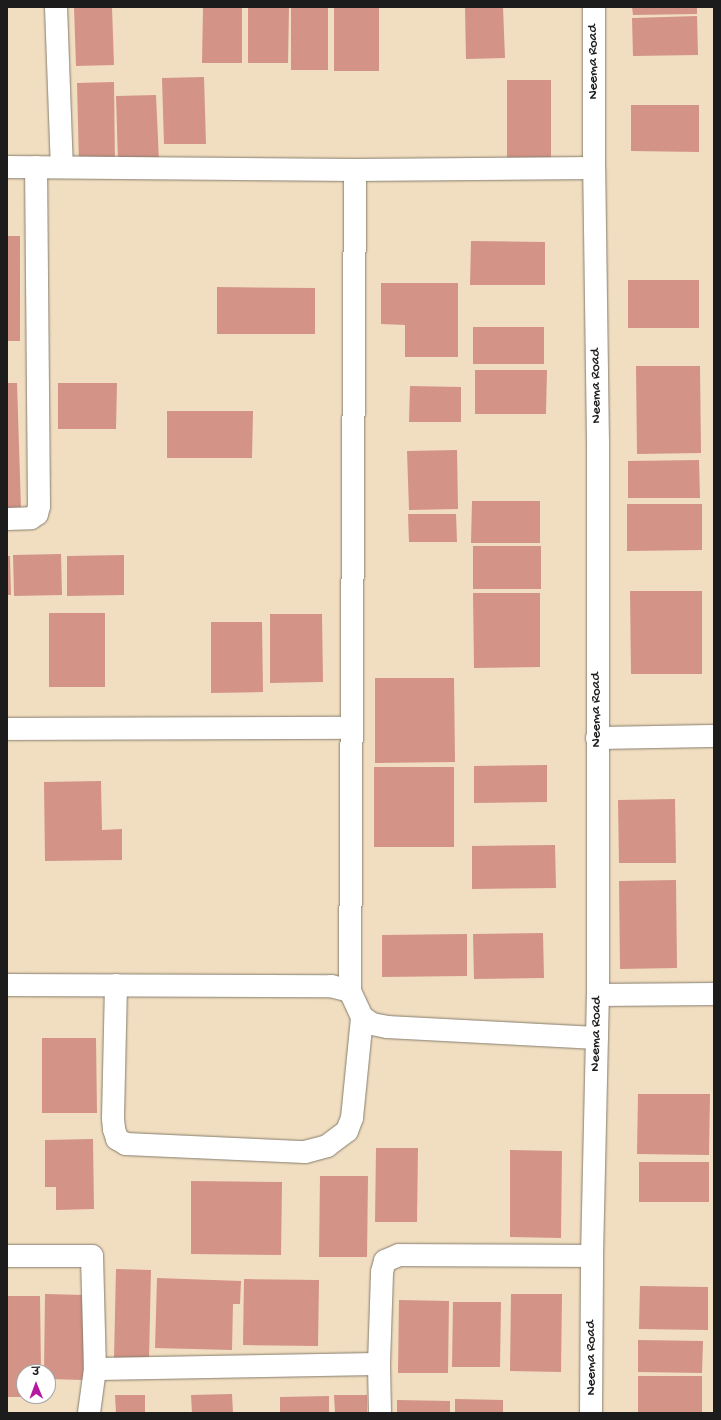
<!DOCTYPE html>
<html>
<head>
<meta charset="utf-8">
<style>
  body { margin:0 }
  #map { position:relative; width:721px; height:1420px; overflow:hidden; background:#f1dec0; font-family:"Gochi Hand","Playpen Sans Deva",sans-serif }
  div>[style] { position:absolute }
  .building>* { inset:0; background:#d39386 }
  .roads { filter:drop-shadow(0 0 1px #867d6e) drop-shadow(0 0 1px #867d6e) }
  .minor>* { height:22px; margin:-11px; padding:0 11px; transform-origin:11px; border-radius:11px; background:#fff }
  span { translate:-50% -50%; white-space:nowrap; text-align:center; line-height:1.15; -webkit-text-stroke:4px #fff; paint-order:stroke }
  .street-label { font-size:14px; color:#1c1c1c }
  .frame { position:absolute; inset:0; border:8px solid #1c1c1c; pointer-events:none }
  .north { position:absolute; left:16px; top:1364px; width:40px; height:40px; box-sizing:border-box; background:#fff; border:1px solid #a4a4a4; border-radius:50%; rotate:359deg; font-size:11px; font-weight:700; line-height:16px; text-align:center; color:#1c1c1c }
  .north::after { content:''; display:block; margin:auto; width:14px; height:18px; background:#b5179e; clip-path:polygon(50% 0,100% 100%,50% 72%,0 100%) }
</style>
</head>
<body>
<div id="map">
  <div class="building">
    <i style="clip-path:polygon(74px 7px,112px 7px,114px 65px,76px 66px)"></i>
    <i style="clip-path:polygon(203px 7px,242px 7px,242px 63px,202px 63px)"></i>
    <i style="clip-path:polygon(248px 7px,289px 7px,288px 63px,248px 63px)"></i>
    <i style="clip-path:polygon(291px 7px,328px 7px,328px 70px,291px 70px)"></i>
    <i style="clip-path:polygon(334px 7px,379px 7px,379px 71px,334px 71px)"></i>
    <i style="clip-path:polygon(465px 7px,503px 7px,505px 58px,466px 59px)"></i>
    <i style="clip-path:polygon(632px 7px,697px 7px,697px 14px,633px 15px)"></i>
    <i style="clip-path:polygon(697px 16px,698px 55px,633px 56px,632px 18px)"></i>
    <i style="clip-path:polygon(204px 77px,206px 144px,164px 144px,162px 78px)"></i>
    <i style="clip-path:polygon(507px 80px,551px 80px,551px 162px,507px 162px)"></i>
    <i style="clip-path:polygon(114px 82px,115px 165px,79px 166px,77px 83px)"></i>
    <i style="clip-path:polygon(156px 95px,159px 161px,118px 162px,116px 96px)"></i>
    <i style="clip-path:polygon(631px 105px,699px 105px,699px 152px,631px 151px)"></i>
    <i style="clip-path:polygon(7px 236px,20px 236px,20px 341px,7px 341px)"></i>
    <i style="clip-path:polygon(471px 241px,545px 242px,545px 285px,470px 285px)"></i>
    <i style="clip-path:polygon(628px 280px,699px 280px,699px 328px,628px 328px)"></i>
    <i style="clip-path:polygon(381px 283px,458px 283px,458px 357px,405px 357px,405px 325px,381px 324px)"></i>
    <i style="clip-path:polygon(217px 287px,315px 288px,315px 334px,217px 334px)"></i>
    <i style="clip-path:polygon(473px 327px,544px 327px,544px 364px,473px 364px)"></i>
    <i style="clip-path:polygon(636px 366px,700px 366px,701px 453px,637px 454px)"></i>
    <i style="clip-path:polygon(475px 370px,547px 370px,546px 414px,475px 414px)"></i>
    <i style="clip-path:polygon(7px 383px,17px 383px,21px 509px,7px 509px)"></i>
    <i style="clip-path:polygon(58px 383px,117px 383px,116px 429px,58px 429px)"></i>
    <i style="clip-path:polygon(410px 386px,461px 387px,461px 422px,409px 422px)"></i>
    <i style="clip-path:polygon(167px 411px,253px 411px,252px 458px,167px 458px)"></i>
    <i style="clip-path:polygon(457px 450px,458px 509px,409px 510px,407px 451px)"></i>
    <i style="clip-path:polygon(699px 460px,700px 498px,628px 498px,628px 461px)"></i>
    <i style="clip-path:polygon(472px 501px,540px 501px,540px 543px,471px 543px)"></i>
    <i style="clip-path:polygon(627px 504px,702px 504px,702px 550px,627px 551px)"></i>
    <i style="clip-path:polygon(408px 514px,456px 514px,457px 542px,409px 542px)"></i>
    <i style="clip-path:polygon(473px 546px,541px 546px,541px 589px,473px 589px)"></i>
    <i style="clip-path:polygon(61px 554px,62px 595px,14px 596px,13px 555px)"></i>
    <i style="clip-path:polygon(124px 555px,124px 595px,67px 596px,67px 556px)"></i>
    <i style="clip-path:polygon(7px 556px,10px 556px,11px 595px,7px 595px)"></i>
    <i style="clip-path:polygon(630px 591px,702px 591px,702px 674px,631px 674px)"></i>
    <i style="clip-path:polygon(473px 593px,540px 593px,540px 667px,474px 668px)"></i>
    <i style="clip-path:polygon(49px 613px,105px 613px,105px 687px,49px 687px)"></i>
    <i style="clip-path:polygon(270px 614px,322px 614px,323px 682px,270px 683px)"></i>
    <i style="clip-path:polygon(211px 622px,262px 622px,263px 692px,211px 693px)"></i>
    <i style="clip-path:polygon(375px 678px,454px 678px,455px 762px,375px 763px)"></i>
    <i style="clip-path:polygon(547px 765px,547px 802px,474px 803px,474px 766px)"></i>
    <i style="clip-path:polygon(374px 767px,454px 767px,454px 847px,374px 847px)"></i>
    <i style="clip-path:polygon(101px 781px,102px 830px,122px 829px,122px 860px,45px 861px,44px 782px)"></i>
    <i style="clip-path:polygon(675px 799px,676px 863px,619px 863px,618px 800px)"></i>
    <i style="clip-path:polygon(555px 845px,556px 888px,472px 889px,472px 846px)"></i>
    <i style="clip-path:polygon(676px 880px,677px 968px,620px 969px,619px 881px)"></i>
    <i style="clip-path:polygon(543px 933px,544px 978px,474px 979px,473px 934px)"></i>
    <i style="clip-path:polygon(467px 934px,467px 976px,382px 977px,382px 935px)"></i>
    <i style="clip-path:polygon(42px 1038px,96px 1038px,97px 1113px,42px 1113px)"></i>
    <i style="clip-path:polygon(638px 1094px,710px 1094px,709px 1155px,637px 1154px)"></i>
    <i style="clip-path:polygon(93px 1139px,94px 1209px,56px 1210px,56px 1187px,45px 1187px,45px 1140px)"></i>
    <i style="clip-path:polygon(376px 1148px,418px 1148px,417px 1222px,375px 1222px)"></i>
    <i style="clip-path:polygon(510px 1150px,562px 1151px,561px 1238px,510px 1237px)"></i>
    <i style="clip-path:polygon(639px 1162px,709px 1162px,709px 1202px,639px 1202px)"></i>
    <i style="clip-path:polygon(320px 1176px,368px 1176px,367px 1257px,319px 1257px)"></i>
    <i style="clip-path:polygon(191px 1181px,282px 1182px,281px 1255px,191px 1254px)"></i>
    <i style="clip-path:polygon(116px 1269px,151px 1270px,149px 1360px,114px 1359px)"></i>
    <i style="clip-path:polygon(157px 1278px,241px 1281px,240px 1304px,233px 1304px,232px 1350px,155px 1348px)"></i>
    <i style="clip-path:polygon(244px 1279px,319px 1280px,318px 1346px,243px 1345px)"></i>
    <i style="clip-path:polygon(640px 1286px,708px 1287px,708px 1330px,639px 1329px)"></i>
    <i style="clip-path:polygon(45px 1294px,85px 1295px,83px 1380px,48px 1379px,48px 1372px,44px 1372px)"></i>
    <i style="clip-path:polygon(511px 1294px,562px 1294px,561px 1372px,510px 1371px)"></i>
    <i style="clip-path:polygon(7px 1296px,40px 1296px,41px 1372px,24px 1372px,24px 1397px,7px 1397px)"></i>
    <i style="clip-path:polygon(399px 1300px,449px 1301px,448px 1373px,398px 1373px)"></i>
    <i style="clip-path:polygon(453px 1302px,501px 1302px,500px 1367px,452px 1367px)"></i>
    <i style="clip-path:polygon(638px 1340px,703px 1341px,702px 1373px,638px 1372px)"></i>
    <i style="clip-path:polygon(638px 1376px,702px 1376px,702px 1413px,638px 1413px)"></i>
    <i style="clip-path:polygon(232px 1394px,233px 1413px,192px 1413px,191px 1395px)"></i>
    <i style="clip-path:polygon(115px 1395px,145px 1395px,145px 1413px,116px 1413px)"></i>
    <i style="clip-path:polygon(334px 1395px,367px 1395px,367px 1413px,335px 1413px)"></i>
    <i style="clip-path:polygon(329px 1396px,329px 1413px,280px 1413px,280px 1397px)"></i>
    <i style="clip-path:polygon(455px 1399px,503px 1400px,503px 1413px,455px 1413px)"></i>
    <i style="clip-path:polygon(397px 1400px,450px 1401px,450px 1413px,397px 1413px)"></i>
  </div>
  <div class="roads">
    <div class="minor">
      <i style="left:56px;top:7px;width:160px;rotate:87.9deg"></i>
      <i style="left:7px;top:167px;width:348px;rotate:0.5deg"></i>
      <i style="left:355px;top:170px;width:239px;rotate:-0.5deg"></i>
      <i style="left:7px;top:519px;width:24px;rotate:-2deg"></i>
      <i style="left:31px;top:518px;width:7px;rotate:-34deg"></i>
      <i style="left:37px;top:514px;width:8px;rotate:-76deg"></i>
      <i style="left:39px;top:506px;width:339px;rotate:-90.5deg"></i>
      <i style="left:7px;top:729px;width:345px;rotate:-0.2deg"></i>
      <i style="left:597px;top:738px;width:117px;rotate:-1deg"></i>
      <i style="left:7px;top:985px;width:324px;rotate:0.2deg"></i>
      <i style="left:331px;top:986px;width:20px;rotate:15deg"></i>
      <i style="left:116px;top:985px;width:133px;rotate:91.3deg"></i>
      <i style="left:113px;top:1118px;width:11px;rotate:85deg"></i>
      <i style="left:114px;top:1129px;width:10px;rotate:73deg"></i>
      <i style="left:117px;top:1139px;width:10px;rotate:29deg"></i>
      <i style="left:126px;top:1144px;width:179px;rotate:2.6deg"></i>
      <i style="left:305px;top:1152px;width:23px;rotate:-15deg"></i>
      <i style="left:327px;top:1146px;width:25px;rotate:-37deg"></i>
      <i style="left:347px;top:1131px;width:14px;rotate:-69deg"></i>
      <i style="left:352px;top:1118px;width:101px;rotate:-84.3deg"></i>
      <i style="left:362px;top:1017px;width:29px;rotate:-115deg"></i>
      <i style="left:350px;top:991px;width:821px;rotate:-89.65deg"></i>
      <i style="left:598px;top:995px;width:116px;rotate:-0.5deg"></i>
      <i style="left:362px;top:1017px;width:12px;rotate:35deg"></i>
      <i style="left:372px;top:1024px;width:15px;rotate:11deg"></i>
      <i style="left:387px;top:1027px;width:210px;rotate:3deg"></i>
      <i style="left:7px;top:1256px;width:85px"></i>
      <i style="left:92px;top:1256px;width:113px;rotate:88.5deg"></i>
      <i style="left:95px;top:1369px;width:44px;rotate:97.8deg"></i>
      <i style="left:95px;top:1369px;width:284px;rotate:-1deg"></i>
      <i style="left:380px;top:1413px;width:49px;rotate:-91.2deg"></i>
      <i style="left:379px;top:1364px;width:92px;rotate:-88.1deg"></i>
      <i style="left:382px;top:1272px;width:11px;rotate:-75deg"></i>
      <i style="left:385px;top:1261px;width:15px;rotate:-23deg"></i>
      <i style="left:399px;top:1255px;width:193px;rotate:0.3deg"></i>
      <i style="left:591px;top:1413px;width:157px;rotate:-89.6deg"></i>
      <i style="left:592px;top:1256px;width:261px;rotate:-88.7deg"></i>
      <i style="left:598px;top:995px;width:552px;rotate:-90deg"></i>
      <i style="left:598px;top:443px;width:275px;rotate:-90.8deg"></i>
      <i style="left:594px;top:168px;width:161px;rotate:-90deg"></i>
    </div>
  </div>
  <div class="street-label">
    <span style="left:594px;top:62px;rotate:-90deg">Neema Road</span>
    <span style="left:597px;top:386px;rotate:-91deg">Neema Road</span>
    <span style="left:597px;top:710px;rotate:-90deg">Neema Road</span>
    <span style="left:597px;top:1034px;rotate:-89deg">Neema Road</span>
    <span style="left:592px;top:1358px;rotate:-90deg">Neema Road</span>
  </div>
  <div class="frame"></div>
  <div class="north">उ</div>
</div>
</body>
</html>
